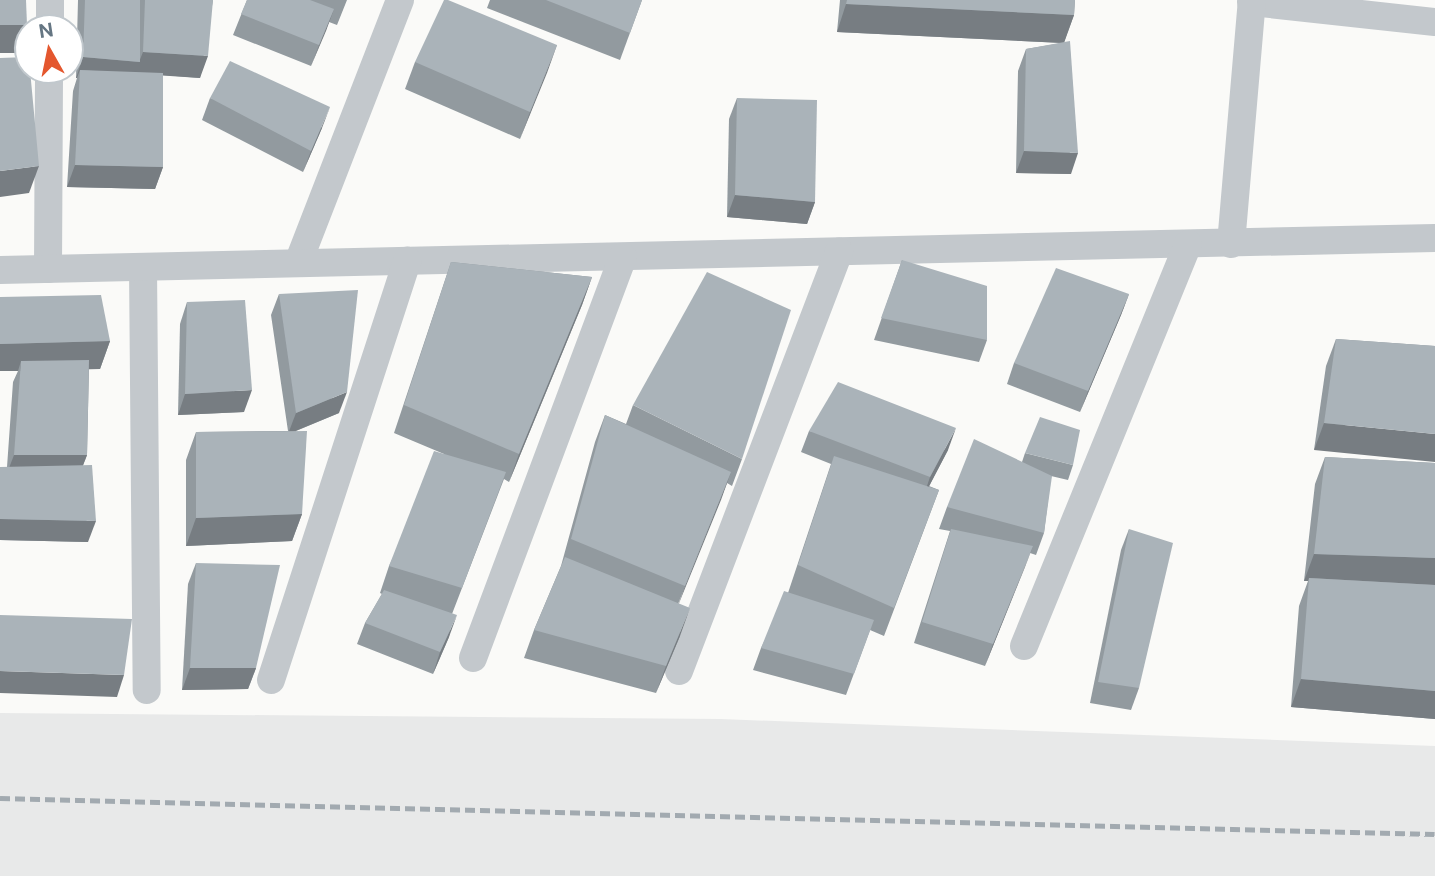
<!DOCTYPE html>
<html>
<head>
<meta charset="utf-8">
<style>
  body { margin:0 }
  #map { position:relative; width:1435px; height:876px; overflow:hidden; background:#fafaf8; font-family:"Public Sans",sans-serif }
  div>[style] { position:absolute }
  .built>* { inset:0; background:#e8e9e9 }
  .minor>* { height:28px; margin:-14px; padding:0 14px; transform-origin:14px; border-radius:14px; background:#c3c8cc }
  .rail>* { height:5px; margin-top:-2.5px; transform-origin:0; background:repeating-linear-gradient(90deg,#a2aab0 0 10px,transparent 0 15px) }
  .wall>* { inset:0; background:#929a9f }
  .shaded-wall>* { inset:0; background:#777d82 }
  .building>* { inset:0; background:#aab3b9 }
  span { translate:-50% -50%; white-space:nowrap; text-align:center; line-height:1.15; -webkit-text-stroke:7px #fff; paint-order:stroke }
  .north { position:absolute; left:14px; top:14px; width:70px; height:70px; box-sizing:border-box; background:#fff; border:2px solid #c1c8cd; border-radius:50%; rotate:351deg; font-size:19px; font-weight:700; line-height:28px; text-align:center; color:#657683 }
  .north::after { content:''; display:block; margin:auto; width:24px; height:32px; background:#e4572e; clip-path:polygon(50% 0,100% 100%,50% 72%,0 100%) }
</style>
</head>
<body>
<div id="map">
  <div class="built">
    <i style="clip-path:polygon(0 713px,721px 719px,1435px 746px,1435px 876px,0 876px)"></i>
  </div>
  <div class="minor">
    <i style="left:1251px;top:2px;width:185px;rotate:6.2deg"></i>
    <i style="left:50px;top:28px;width:28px;rotate:-90deg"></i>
    <i style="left:1231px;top:244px;width:245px;rotate:-85.1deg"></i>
    <i style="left:298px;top:263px;width:282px;rotate:-68.8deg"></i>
    <i style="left:143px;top:267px;width:423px;rotate:89.5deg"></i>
    <i style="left:48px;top:269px;width:199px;rotate:-89.7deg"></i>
    <i style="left:0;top:270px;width:1435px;rotate:-1.28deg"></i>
    <i style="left:1024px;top:646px;width:434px;rotate:-67.8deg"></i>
    <i style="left:473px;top:658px;width:428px;rotate:-69.5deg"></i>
    <i style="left:679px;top:671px;width:449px;rotate:-69.1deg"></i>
    <i style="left:271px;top:680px;width:441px;rotate:-72deg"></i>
  </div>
  <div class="rail">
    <i style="left:0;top:798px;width:1435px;rotate:1.44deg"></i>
  </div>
  <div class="wall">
    <i style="clip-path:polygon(78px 0,213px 0,200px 78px,163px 75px,163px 167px,155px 189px,67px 187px,73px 91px,77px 78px,76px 78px)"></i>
    <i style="clip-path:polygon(247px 0,347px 0,337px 25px,329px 22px,311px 66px,233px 35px)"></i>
    <i style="clip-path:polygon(490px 0,642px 0,620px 60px,487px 8px)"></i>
    <i style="clip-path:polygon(840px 0,1075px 0,1074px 15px,1064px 42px,1071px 174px,1016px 173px,1018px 71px,1026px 49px,1062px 43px,837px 32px)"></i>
    <i style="clip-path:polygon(557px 45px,520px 139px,405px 89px,415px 62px)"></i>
    <i style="clip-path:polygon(210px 98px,322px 128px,303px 172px,202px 120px)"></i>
    <i style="clip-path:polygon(737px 98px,815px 202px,807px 224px,727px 217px,729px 119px)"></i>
    <i style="clip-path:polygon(902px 260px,987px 340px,979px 362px,874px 340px)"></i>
    <i style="clip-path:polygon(451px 262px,592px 277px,582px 305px,509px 482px,504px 479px,452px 614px,449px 637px,433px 674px,357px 644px,365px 623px,382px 594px,380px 593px,389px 566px,444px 454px,394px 433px)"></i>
    <i style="clip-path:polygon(279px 294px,339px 413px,296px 431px,302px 514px,292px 541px,186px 546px,186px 460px,196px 432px,288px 431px,271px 315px)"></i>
    <i style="clip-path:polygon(1129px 294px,1121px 315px,1080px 412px,1007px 384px,1014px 363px)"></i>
    <i style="clip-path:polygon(0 297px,110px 341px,100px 369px,89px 369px,87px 455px,83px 465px,88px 542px,0 540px,0 467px,7px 467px,13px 382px,18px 371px,0 371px)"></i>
    <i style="clip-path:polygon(187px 302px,244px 412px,178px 415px,180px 324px)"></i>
    <i style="clip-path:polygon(1336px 339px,1435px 346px,1314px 450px,1326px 366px)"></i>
    <i style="clip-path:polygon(633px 405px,742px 459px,732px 486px,727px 483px,678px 604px,680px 636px,656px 693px,524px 658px,534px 630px,561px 566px,595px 442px,605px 415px,626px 424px)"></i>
    <i style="clip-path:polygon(809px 431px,948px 450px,929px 486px,939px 490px,884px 636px,870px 630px,846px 695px,753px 670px,761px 648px,788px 593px,831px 464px,801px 452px)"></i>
    <i style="clip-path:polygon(1025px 453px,1073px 465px,1068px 480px,1051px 476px,1044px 533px,1036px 555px,1030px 553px,985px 666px,914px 643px,950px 531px,939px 529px,947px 507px,1022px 462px)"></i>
    <i style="clip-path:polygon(1325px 457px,1435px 463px,1435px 719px,1291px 707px,1299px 606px,1308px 581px,1304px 581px,1315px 484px)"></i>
    <i style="clip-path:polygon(1129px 529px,1139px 688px,1131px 710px,1090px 703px,1121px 550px)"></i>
    <i style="clip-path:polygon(196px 563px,256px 668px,248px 689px,182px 690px,188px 584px)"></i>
  </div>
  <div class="shaded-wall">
    <i style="clip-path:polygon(846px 4px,1074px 15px,1064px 43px,837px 32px)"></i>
    <i style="clip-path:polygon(334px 9px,326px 31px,311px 66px,319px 45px)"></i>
    <i style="clip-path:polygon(0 25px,27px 25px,17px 53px,0 53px)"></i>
    <i style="clip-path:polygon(557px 45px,547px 73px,520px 139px,530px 112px)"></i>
    <i style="clip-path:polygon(143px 52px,208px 56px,200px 78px,80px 70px,77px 78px,76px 78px,83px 57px,139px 62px)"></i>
    <i style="clip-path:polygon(330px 107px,322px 128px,303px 172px,311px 151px)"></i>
    <i style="clip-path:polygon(1024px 151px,1078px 153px,1071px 174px,1016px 173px)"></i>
    <i style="clip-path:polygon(75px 165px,163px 167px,155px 189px,67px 187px)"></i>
    <i style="clip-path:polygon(39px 166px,29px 193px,0 197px,0 171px)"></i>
    <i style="clip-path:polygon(735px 195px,815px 202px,807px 224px,727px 217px)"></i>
    <i style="clip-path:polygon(592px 277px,582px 305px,509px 482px,519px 454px)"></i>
    <i style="clip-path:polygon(1129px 294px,1121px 315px,1080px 412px,1088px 391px)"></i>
    <i style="clip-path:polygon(110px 341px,100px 369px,20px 371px,21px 361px,18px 371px,0 371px,0 344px)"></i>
    <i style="clip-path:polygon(252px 390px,244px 412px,178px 415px,185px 394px)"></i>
    <i style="clip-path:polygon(347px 392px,339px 413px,288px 434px,296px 413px)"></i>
    <i style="clip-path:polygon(1324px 423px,1435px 434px,1435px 462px,1314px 450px)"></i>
    <i style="clip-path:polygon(956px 428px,948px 450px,923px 498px,930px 477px)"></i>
    <i style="clip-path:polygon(14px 455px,87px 455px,79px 476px,6px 476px)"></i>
    <i style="clip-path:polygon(731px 472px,721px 500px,675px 613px,685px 586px)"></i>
    <i style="clip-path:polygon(302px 514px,292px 541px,186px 546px,196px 518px)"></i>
    <i style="clip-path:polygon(0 519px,96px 521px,88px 542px,0 540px)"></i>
    <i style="clip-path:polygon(1033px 546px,1025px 567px,985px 666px,993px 644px)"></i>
    <i style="clip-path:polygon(1314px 554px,1435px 558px,1435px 585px,1309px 578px,1308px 581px,1304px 581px)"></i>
    <i style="clip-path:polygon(690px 608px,680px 636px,656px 693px,666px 666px)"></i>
    <i style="clip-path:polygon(457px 615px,449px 637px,433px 674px,440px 652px)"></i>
    <i style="clip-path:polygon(190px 668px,256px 668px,248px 689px,182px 690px)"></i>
    <i style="clip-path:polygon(0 671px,124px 675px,117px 697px,0 693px)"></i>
    <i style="clip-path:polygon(1301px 679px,1435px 691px,1435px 719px,1291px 707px)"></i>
  </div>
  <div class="building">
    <i style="clip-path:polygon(0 0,26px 0,27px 25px,0 25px)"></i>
    <i style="clip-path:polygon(85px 0,140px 0,140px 62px,83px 57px)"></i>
    <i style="clip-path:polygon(145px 0,213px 0,208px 56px,143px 52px)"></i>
    <i style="clip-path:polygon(247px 0,310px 0,334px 9px,319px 45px,241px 14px)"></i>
    <i style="clip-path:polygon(444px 0,448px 0,557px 45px,530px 112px,415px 62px)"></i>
    <i style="clip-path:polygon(546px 0,642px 0,630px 33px)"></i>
    <i style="clip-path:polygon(847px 0,1075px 0,1074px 15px,846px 4px)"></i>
    <i style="clip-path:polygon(1070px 41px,1078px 153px,1024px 151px,1026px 49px)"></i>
    <i style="clip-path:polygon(28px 57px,28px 70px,30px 70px,39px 166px,0 171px,0 58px)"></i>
    <i style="clip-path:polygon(230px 61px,330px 107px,311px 151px,210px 98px)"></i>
    <i style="clip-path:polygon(80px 70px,163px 73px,163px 167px,75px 165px)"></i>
    <i style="clip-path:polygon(737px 98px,817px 100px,815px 202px,735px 195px)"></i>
    <i style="clip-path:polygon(902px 260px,987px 286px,987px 340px,881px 318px)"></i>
    <i style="clip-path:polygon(451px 262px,592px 277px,519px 454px,404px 405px)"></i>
    <i style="clip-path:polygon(1056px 268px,1129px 294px,1088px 391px,1014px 363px)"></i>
    <i style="clip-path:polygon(707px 272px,791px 310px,742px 459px,633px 405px)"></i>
    <i style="clip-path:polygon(358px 290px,347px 392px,296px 413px,279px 294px)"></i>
    <i style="clip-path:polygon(101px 295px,110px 341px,0 344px,0 297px)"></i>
    <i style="clip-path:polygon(245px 300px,252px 390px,185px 394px,187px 302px)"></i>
    <i style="clip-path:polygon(1336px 339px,1435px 346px,1435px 434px,1324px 423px)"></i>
    <i style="clip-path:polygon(89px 360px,87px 455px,14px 455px,21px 361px)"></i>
    <i style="clip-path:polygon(838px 382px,956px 428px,930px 477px,809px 431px)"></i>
    <i style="clip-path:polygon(605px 415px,731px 472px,685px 586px,571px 539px)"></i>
    <i style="clip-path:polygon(1040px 417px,1080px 430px,1073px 465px,1025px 453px)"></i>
    <i style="clip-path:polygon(307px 431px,302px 514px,196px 518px,196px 432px)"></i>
    <i style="clip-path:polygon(974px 439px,1052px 476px,1044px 533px,947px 507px)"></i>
    <i style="clip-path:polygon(434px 451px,506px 472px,462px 588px,389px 566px)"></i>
    <i style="clip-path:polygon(834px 456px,939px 490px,894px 608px,798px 565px)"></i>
    <i style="clip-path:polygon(1325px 457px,1435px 463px,1435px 558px,1314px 554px)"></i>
    <i style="clip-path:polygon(92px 465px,96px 521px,0 519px,0 467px)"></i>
    <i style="clip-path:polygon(951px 529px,1033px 546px,993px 644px,922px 622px)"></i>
    <i style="clip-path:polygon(1129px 529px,1173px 543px,1139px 688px,1098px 682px)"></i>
    <i style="clip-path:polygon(565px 557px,690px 608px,666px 666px,534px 630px)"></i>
    <i style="clip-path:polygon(196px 563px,280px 565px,256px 668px,190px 668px)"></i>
    <i style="clip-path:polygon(1309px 578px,1435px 585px,1435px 691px,1301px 679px)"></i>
    <i style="clip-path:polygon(384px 590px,457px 615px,440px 652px,365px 623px)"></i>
    <i style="clip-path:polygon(784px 591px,874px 620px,854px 674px,761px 648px)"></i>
    <i style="clip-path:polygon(0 615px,132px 619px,124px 675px,0 671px)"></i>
  </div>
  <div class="north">N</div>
</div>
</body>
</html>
